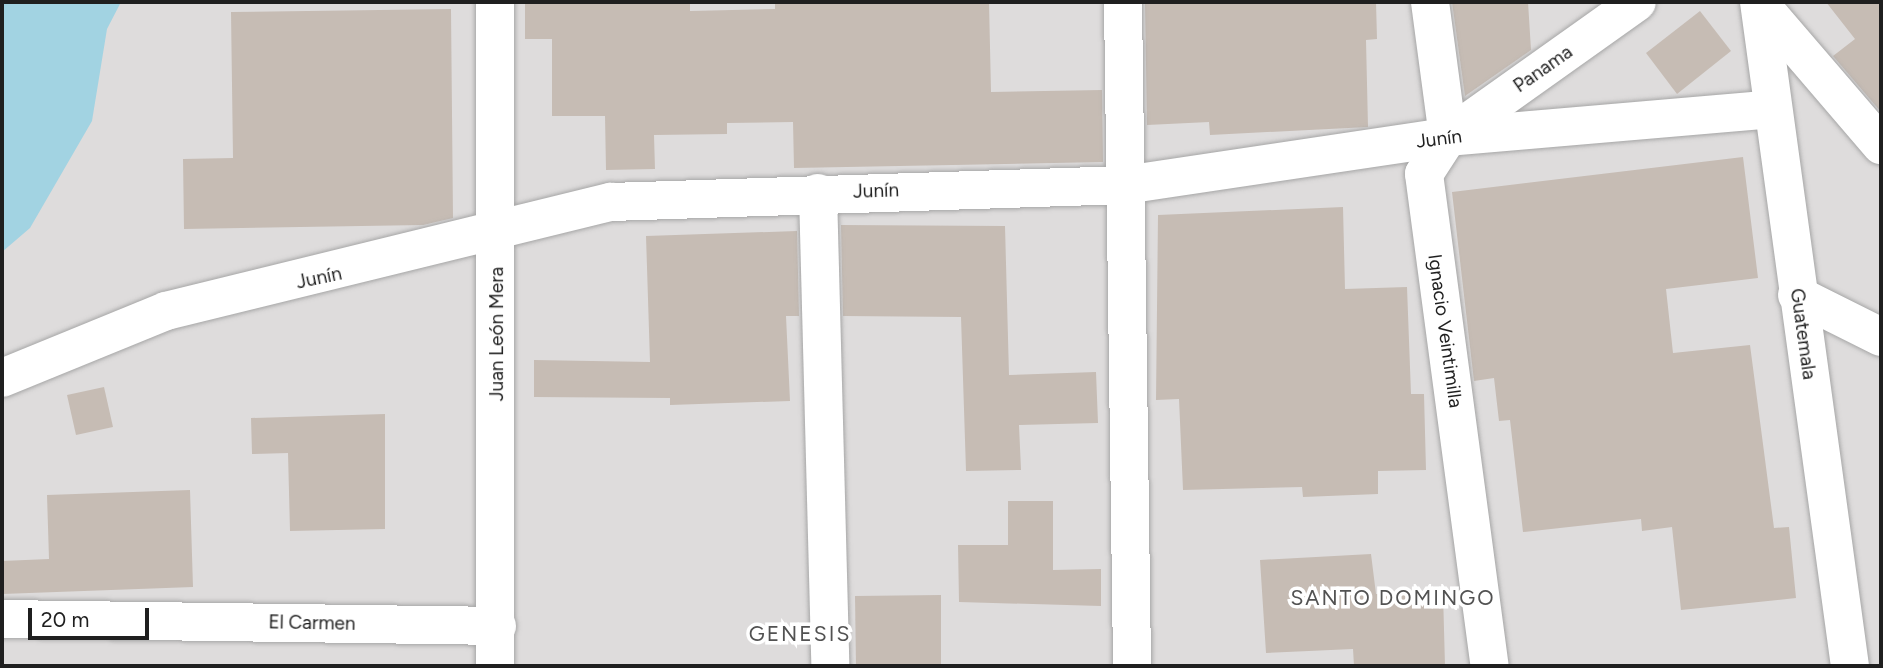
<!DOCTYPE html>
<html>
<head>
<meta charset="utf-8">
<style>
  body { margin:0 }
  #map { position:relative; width:1883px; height:668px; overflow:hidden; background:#f1ede5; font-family:Figtree,sans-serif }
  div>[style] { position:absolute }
  .residential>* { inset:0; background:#dedcdc }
  .water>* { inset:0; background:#a2d3e2 }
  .building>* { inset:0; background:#c6bcb4 }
  .roads { filter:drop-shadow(0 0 2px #a6a6a6) drop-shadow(0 0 2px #a6a6a6) }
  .minor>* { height:38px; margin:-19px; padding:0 19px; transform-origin:19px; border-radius:19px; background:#fff }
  span { translate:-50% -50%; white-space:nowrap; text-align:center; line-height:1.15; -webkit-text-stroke:7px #fff; paint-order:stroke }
  .street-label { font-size:19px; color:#1f1f1f }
  .neighbourhood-label { font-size:21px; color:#525252; letter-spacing:2px }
  .frame { position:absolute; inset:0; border:4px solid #1f1f1f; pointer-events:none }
  .scale { position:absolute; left:28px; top:608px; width:121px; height:32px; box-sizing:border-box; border:4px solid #1f1f1f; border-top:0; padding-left:9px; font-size:21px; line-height:24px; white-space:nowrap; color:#1f1f1f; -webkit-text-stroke:5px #fff; paint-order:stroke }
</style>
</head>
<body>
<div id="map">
  <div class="residential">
    <i style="clip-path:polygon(2px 2px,1881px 2px,1881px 666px,2px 666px)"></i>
  </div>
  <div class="water">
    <i style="clip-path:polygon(2px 2px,121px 2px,107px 29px,92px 121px,30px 228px,2px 252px)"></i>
  </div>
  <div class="building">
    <i style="clip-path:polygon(525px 2px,690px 2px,690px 11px,775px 9px,775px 2px,989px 2px,991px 92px,1102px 90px,1103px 162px,794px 168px,793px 122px,727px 123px,727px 134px,654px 135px,655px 169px,606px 170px,605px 116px,552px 116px,552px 39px,525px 39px)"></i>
    <i style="clip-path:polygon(1145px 2px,1376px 2px,1377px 39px,1366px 40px,1368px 127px,1210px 135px,1209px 122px,1147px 125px)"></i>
    <i style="clip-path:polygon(1452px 2px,1528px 2px,1531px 50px,1465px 96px)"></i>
    <i style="clip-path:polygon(1826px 2px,1881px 2px,1881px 112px,1833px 56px,1855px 39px)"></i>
    <i style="clip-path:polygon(451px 9px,453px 218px,423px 225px,184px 229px,183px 159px,233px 158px,231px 12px)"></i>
    <i style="clip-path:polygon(1700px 11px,1731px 51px,1677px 94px,1646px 53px)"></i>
    <i style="clip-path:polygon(1743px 157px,1758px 278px,1666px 289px,1673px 353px,1750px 345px,1774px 528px,1789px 527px,1796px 598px,1681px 610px,1672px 527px,1642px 531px,1641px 519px,1523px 532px,1510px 420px,1499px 421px,1494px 378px,1474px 381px,1452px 192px)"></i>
    <i style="clip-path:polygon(1343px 207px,1345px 289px,1407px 287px,1411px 394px,1424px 394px,1426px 470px,1378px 471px,1378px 494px,1303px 497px,1302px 487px,1183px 490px,1179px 399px,1156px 400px,1158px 215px)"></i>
    <i style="clip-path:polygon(841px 225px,1005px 226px,1009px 375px,1096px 372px,1098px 423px,1019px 425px,1021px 470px,966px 471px,961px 317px,843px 316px)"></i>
    <i style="clip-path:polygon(797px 231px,799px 316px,786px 316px,790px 401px,670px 405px,670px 398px,534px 397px,534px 360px,650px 362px,646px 236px)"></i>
    <i style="clip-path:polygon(104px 387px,113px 427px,76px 435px,67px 395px)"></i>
    <i style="clip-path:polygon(385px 414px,385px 529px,290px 531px,288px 453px,252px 454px,251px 418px)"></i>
    <i style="clip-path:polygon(190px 490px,193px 587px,2px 594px,2px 561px,49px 559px,47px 495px)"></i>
    <i style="clip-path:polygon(1008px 501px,1053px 501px,1053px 570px,1101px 569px,1101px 606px,959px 602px,958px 545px,1008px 545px)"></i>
    <i style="clip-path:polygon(1371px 554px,1376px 594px,1443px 593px,1445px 666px,1354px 666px,1353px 649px,1266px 653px,1260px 560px)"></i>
    <i style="clip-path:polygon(941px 595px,941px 666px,856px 666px,855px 596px)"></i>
  </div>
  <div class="roads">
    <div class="minor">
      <i style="left:1123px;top:2px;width:664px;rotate:89.22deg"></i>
      <i style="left:1430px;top:2px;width:136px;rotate:82.4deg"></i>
      <i style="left:1448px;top:137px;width:44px;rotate:123deg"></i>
      <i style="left:1424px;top:174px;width:496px;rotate:82.4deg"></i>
      <i style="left:1759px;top:2px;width:670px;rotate:82.2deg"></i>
      <i style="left:1760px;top:4px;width:186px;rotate:49.4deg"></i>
      <i style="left:1450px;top:135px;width:229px;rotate:-35.4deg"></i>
      <i style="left:818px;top:193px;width:473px;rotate:88.5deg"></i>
      <i style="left:1797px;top:295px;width:94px;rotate:26.6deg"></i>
      <i style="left:2px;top:378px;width:177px;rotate:-22.2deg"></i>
      <i style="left:166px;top:311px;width:458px;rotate:-13.8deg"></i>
      <i style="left:611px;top:202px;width:514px;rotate:-1.89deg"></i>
      <i style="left:1125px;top:185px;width:327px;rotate:-8.5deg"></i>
      <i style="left:1448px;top:137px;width:325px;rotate:-4.9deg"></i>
      <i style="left:2px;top:619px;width:495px;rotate:0.8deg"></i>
      <i style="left:495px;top:666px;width:664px;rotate:-90deg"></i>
    </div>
  </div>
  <div class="street-label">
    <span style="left:1543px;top:69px;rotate:-35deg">Panama</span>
    <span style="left:1439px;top:139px;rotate:-7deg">Junín</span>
    <span style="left:876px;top:191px;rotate:-2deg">Junín</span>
    <span style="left:319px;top:278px;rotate:-12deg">Junín</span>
    <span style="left:1445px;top:331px;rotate:82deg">Ignacio Veintimilla</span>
    <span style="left:497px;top:334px;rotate:-90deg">Juan León Mera</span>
    <span style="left:1803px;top:334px;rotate:82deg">Guatemala</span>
    <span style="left:312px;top:623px;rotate:1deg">El Carmen</span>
  </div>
  <div class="neighbourhood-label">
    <span style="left:1393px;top:598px">SANTO DOMINGO</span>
    <span style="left:800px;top:634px">GENESIS</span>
  </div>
  <div class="frame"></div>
  <div class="scale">20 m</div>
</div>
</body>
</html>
